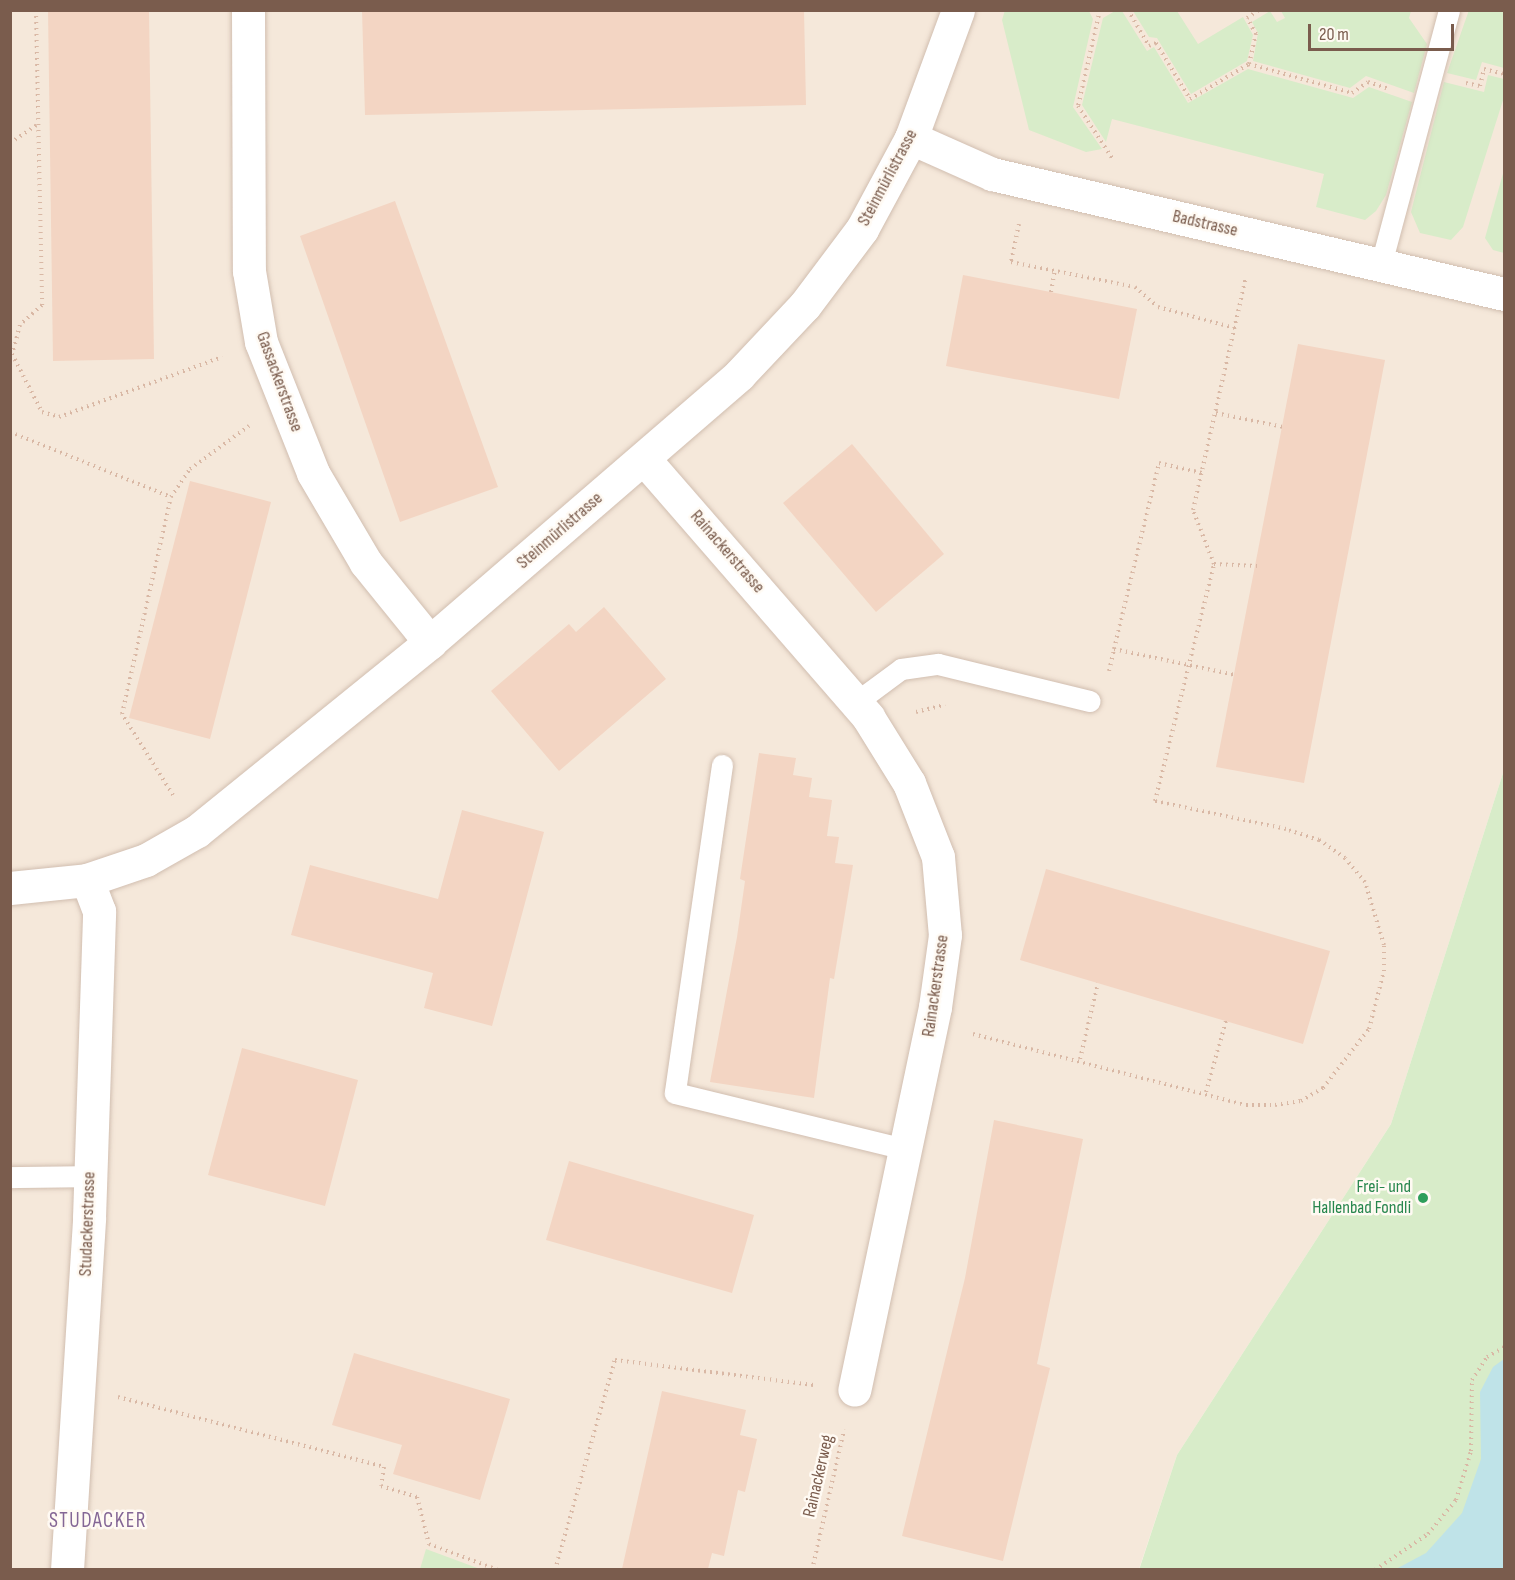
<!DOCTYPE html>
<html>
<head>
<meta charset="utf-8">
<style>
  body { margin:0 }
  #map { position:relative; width:1515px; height:1580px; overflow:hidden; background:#fdf6ec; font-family:"Sofia Sans Condensed",sans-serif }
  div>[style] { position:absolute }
  .residential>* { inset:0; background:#f5e8da }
  .green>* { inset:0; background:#d8ecc9 }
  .water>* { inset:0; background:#bfe3e8 }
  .building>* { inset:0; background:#f3d5c3 }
  .path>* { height:4px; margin-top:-2px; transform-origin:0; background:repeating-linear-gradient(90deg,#d9b8a5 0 1.5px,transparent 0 6px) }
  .roads { filter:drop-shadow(0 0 2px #d1beb0) drop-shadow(0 0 2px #d1beb0) }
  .lane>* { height:21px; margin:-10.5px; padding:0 10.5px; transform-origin:10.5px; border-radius:10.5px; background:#fff }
  .street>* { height:33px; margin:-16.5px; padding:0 16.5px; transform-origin:16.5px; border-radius:16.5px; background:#fff }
  .secondary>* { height:33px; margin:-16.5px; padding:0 16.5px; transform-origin:16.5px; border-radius:16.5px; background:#fff }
  .dots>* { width:16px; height:16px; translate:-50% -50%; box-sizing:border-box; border:3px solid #fffaf3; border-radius:50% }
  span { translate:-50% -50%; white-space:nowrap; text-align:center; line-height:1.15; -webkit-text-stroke:5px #fffaf3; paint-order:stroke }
  .street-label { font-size:18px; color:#7a5c4d }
  .leisure-label { font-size:18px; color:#27864d }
  .right { translate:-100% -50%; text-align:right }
  .quarter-label { font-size:21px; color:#846695; letter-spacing:1.5px }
  .frame { position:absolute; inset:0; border:12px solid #7a5c4d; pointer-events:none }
  .scale { position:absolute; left:1308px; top:24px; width:146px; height:27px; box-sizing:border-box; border:3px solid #7a5c4d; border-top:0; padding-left:8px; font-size:18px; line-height:21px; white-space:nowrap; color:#7a5c4d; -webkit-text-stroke:4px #fffaf3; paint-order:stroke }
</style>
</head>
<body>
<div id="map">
  <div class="residential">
    <i style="clip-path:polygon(11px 11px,1504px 11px,1504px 770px,1391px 1124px,1177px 1455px,1139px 1569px,11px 1570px)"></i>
  </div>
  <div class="green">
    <i style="clip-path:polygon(1005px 10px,1089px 11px,1093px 19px,1073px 107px,1102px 149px,1086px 152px,1029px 130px,1002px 20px)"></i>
    <i style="clip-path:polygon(1469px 10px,1504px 11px,1504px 68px,1482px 62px,1476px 80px,1447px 73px)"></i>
    <i style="clip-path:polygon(1115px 11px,1122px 11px,1147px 51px,1154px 47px,1188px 103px,1248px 69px,1353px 98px,1369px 87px,1412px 102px,1386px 195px,1376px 211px,1365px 220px,1316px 207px,1324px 174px,1112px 119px,1106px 142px,1082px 105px,1103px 18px)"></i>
    <i style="clip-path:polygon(1133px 11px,1177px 11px,1198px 44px,1243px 17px,1253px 35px,1247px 61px,1191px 94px,1157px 38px,1149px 37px)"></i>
    <i style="clip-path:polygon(1270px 11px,1277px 22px,1285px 18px,1281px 11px,1411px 11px,1409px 18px,1427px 44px,1414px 93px,1366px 76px,1350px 88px,1253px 61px,1258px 33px,1252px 22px)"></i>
    <i style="clip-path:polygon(1488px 75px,1504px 79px,1504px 97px,1463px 227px,1451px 240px,1420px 233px,1411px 212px,1444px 82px,1484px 92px)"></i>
    <i style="clip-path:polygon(1504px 170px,1504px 253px,1493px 250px,1485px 238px)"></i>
    <i style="clip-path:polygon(1504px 770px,1504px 1569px,1139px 1570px,1177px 1455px,1391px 1124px)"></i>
    <i style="clip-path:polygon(426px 1549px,480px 1569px,420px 1569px)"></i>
  </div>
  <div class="water">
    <i style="clip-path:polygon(1504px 1359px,1504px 1569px,1396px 1569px,1426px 1553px,1462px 1513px,1481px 1459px,1480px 1392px,1493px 1367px)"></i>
  </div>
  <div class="building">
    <i style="clip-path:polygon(48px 10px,149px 10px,154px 359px,53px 361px)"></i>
    <i style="clip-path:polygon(362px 10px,804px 10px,806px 105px,365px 115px)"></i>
    <i style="clip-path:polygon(395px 201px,498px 487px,400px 522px,300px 236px)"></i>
    <i style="clip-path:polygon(963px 275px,1137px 309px,1119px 399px,946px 366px)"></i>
    <i style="clip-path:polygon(1298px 344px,1385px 360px,1304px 783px,1216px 767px)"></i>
    <i style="clip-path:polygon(852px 444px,944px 554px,876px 612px,783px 503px)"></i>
    <i style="clip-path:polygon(190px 481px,271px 502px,210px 739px,129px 718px)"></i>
    <i style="clip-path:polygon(604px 607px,666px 679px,559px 771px,491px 691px,569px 624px,576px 632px)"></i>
    <i style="clip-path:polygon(759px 753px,796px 758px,793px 775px,812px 778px,809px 797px,832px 800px,827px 836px,839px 837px,835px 863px,853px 865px,834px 979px,830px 978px,814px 1098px,710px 1082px,737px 937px,745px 881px,740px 879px)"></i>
    <i style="clip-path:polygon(462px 810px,544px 832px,492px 1026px,424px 1008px,433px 973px,291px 935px,310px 865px,438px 899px)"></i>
    <i style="clip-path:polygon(1046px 869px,1330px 951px,1303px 1044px,1020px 960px)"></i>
    <i style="clip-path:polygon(242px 1048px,358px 1080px,325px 1206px,208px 1175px)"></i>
    <i style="clip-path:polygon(994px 1120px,1083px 1139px,1037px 1364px,1050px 1368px,1003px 1561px,902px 1536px,965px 1278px)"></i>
    <i style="clip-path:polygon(569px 1161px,754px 1215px,732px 1293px,546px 1240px)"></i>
    <i style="clip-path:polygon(354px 1353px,510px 1399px,480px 1500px,393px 1474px,402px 1445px,332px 1425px)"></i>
    <i style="clip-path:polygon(662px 1391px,746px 1410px,740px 1435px,757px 1439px,745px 1492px,738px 1490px,724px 1556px,712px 1553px,708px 1569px,622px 1569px)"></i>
  </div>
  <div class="path">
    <i style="left:36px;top:10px;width:295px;rotate:88.8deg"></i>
    <i style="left:42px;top:305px;width:30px;rotate:138deg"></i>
    <i style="left:20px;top:325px;width:30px;rotate:105deg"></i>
    <i style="left:12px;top:354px;width:65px;rotate:62.7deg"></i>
    <i style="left:42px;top:412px;width:18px;rotate:16deg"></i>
    <i style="left:59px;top:417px;width:174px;rotate:-20.2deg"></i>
    <i style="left:1100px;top:10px;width:98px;rotate:102.9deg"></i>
    <i style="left:1078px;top:106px;width:62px;rotate:56.8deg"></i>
    <i style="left:1128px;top:10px;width:42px;rotate:59.7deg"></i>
    <i style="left:1149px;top:46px;width:8px;rotate:-23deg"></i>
    <i style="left:1156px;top:43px;width:66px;rotate:58.7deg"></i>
    <i style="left:1190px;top:99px;width:69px;rotate:-30.7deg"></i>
    <i style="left:1249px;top:64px;width:107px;rotate:15.7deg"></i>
    <i style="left:1352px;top:93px;width:19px;rotate:-35deg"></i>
    <i style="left:1368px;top:82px;width:23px;rotate:18deg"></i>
    <i style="left:1249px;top:64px;width:31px;rotate:-77deg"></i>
    <i style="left:1256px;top:34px;width:18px;rotate:-119deg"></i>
    <i style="left:1247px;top:18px;width:14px;rotate:-34deg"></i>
    <i style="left:1466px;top:83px;width:14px;rotate:12deg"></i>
    <i style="left:1480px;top:86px;width:17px;rotate:-77deg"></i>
    <i style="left:1484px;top:69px;width:21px;rotate:14deg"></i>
    <i style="left:10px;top:143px;width:32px;rotate:-34deg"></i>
    <i style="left:1019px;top:224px;width:39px;rotate:102deg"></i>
    <i style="left:1011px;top:262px;width:126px;rotate:11.4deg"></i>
    <i style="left:1135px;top:287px;width:30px;rotate:41deg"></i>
    <i style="left:1158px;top:307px;width:80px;rotate:15.3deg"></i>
    <i style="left:1051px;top:292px;width:22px;rotate:-80deg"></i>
    <i style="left:1216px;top:413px;width:68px;rotate:11.8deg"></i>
    <i style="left:10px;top:432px;width:174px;rotate:22deg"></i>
    <i style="left:1214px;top:564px;width:43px;rotate:2.7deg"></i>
    <i style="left:1114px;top:649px;width:191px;rotate:-76.4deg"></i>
    <i style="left:1159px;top:463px;width:44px;rotate:13.1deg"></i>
    <i style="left:1109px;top:671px;width:23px;rotate:-77deg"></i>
    <i style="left:1114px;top:649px;width:124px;rotate:12.1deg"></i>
    <i style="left:916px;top:712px;width:30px;rotate:-14deg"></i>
    <i style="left:173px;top:795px;width:96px;rotate:-122.2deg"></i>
    <i style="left:122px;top:714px;width:222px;rotate:-77.3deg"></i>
    <i style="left:171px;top:497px;width:34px;rotate:-56deg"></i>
    <i style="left:190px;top:469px;width:73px;rotate:-36.1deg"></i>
    <i style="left:973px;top:1034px;width:282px;rotate:14.6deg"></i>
    <i style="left:1246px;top:1105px;width:29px"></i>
    <i style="left:1275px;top:1105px;width:26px;rotate:-9deg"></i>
    <i style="left:1301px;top:1101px;width:26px;rotate:-31deg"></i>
    <i style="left:1323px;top:1088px;width:75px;rotate:-52.1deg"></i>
    <i style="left:1369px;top:1029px;width:60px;rotate:-75.5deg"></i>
    <i style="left:1384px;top:971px;width:26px;rotate:-90deg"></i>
    <i style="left:1384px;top:945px;width:66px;rotate:-106.8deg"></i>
    <i style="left:1365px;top:882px;width:31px;rotate:-130deg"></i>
    <i style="left:1345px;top:858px;width:32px;rotate:-145deg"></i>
    <i style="left:1319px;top:840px;width:35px;rotate:-162deg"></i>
    <i style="left:1286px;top:829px;width:134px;rotate:-167.9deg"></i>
    <i style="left:1155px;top:801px;width:244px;rotate:-76deg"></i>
    <i style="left:1214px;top:564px;width:58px;rotate:-111.3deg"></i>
    <i style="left:1193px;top:510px;width:239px;rotate:-77.2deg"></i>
    <i style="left:1080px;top:1059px;width:78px;rotate:-76.7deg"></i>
    <i style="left:1206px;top:1092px;width:74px;rotate:-74.3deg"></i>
    <i style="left:118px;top:1397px;width:275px;rotate:14.7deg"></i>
    <i style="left:384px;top:1467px;width:19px;rotate:99deg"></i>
    <i style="left:381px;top:1486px;width:38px;rotate:17deg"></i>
    <i style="left:417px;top:1497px;width:49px;rotate:75.7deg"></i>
    <i style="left:429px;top:1544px;width:74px;rotate:20.6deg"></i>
    <i style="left:555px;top:1570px;width:218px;rotate:-74.1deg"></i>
    <i style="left:615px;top:1360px;width:200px;rotate:7.2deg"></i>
    <i style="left:812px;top:1570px;width:144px;rotate:-77.1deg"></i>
    <i style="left:1375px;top:1570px;width:64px;rotate:-34.2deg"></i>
    <i style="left:1428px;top:1534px;width:44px;rotate:-50.5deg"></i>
    <i style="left:1456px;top:1500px;width:51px;rotate:-73deg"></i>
    <i style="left:1471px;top:1451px;width:71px;rotate:-89.2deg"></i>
    <i style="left:1472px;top:1380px;width:27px;rotate:-57deg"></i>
    <i style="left:1487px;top:1357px;width:20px;rotate:-30deg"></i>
  </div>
  <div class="roads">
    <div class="lane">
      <i style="left:1381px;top:264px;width:263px;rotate:-75deg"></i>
      <i style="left:855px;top:703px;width:57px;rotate:-36.5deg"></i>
      <i style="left:901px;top:669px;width:37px;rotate:-8deg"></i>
      <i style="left:938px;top:664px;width:156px;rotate:13.7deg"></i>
      <i style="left:722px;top:765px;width:331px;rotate:98.2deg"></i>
      <i style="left:675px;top:1093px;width:237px;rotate:13.7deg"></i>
      <i style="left:10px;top:1177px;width:80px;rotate:-0.7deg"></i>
    </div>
    <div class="street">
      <i style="left:248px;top:10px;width:261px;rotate:89.8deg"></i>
      <i style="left:249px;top:271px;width:72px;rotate:80.4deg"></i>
      <i style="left:261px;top:342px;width:141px;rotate:68.3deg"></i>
      <i style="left:313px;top:473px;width:104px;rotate:59.5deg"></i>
      <i style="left:366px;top:563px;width:102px;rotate:51deg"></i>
      <i style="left:911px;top:138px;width:89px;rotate:24deg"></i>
      <i style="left:992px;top:174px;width:526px;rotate:13.19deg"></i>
      <i style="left:644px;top:459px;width:342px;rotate:49deg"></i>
      <i style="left:868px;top:717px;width:78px;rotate:58.2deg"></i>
      <i style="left:909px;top:783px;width:79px;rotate:68.6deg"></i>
      <i style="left:938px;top:857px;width:78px;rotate:84.9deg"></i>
      <i style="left:945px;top:935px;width:73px;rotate:97.9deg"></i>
      <i style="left:935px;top:1007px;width:391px;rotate:101.9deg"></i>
      <i style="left:67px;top:1570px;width:353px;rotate:-86.4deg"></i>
      <i style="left:89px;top:1218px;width:307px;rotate:-88.1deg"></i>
      <i style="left:99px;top:911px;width:33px;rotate:-111deg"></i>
    </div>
    <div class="secondary">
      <i style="left:10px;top:888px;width:77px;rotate:-5.9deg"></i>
      <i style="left:87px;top:880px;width:62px;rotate:-18.7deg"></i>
      <i style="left:146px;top:860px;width:59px;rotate:-29.6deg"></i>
      <i style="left:197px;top:831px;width:300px;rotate:-39deg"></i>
      <i style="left:430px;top:642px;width:408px;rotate:-40.8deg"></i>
      <i style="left:739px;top:375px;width:96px;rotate:-46.7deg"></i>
      <i style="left:805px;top:305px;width:95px;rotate:-53.1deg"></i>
      <i style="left:862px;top:229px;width:103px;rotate:-61.7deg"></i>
      <i style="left:911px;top:138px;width:136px;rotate:-69.8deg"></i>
    </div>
  </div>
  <div class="dots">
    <i style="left:1423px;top:1198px;background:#2e9e5b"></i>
  </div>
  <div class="street-label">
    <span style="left:888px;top:178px;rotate:-62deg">Steinmürlistrasse</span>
    <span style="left:1205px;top:224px;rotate:13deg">Badstrasse</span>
    <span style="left:279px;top:382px;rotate:70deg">Gassackerstrasse</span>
    <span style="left:560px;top:531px;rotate:-41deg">Steinmürlistrasse</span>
    <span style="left:727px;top:552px;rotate:49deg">Rainackerstrasse</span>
    <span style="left:936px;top:986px;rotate:-82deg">Rainackerstrasse</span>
    <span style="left:88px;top:1224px;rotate:-88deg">Studackerstrasse</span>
    <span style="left:819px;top:1476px;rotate:-77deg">Rainackerweg</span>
  </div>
  <div class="leisure-label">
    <span class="right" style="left:1411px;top:1198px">Frei- und<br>Hallenbad Fondli</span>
  </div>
  <div class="quarter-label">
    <span style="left:98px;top:1521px">STUDACKER</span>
  </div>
  <div class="frame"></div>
  <div class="scale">20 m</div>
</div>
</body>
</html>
